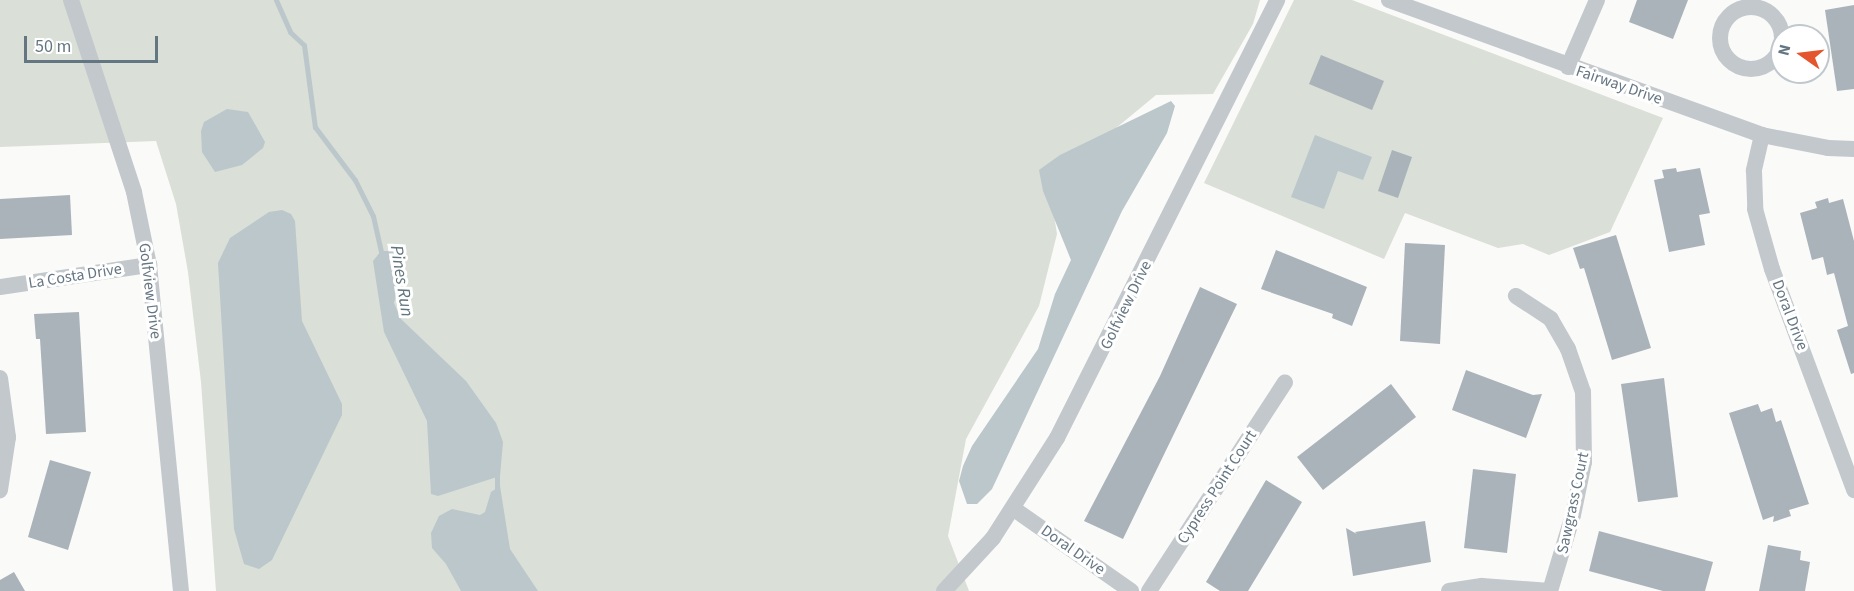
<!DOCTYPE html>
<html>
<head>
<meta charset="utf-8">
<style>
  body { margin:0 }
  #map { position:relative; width:1854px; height:591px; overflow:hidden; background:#fafaf8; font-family:"Source Sans 3",sans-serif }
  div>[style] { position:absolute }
  .green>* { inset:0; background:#dadfd7 }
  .water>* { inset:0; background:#bbc7cb }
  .stream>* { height:5px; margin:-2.5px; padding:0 2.5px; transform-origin:2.5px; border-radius:2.5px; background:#bbc7cb }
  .building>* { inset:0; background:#aab3b9 }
  .minor>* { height:16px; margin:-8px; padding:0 8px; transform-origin:8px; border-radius:8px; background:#c3c8cc }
  .minor>.ring { margin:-8px; padding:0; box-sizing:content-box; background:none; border:16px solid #c3c8cc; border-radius:50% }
  span { translate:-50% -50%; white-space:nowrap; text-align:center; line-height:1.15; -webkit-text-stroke:6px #fff; paint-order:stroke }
  .street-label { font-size:16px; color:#657683 }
  .water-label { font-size:18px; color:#60757c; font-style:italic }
  .north { position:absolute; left:1770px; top:24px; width:60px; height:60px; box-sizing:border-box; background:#fff; border:2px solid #c1c8cd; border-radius:50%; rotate:284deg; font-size:16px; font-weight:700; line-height:24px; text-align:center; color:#657683 }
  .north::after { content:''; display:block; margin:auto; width:21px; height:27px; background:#e4572e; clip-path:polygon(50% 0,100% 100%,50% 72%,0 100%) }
  .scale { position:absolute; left:24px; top:36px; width:134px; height:27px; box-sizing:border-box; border:3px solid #657683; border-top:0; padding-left:8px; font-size:18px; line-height:21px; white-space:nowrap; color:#657683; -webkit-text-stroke:4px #fff; paint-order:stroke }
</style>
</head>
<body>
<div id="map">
  <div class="green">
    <i style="clip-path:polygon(0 0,1260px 0,1253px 24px,1213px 94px,1156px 95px,1098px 143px,1047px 171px,1057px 234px,1039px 306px,966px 439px,948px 536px,969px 591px,216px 591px,201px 382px,188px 272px,176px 204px,156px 141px,0 147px)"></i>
    <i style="clip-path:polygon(1294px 0,1352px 0,1663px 118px,1610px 232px,1549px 255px,1523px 244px,1498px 248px,1405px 213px,1384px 259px,1204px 183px)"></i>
  </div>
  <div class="water">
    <i style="clip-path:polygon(1171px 101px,1175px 106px,1167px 133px,1122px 211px,992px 489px,977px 504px,967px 504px,959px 481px,963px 466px,972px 446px,1038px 349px,1055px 294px,1071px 260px,1043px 191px,1039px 170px,1060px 155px)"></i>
    <i style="clip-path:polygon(227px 109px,248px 112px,265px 142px,263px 148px,242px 165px,215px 172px,202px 152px,201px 131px,204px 122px)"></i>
    <i style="clip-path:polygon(1315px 135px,1372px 157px,1363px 180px,1338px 171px,1324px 209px,1291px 197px)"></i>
    <i style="clip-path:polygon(282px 210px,291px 214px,295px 221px,302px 321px,342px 404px,342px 415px,272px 560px,259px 569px,244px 564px,234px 529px,218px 263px,230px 238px,269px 212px)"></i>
    <i style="clip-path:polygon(381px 251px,394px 251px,399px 282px,394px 303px,401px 319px,466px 381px,496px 423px,503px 442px,500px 476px,438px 496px,431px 494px,427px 421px,384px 332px,373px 261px)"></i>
    <i style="clip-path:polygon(500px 486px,510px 549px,538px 591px,461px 591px,446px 564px,432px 548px,431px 533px,439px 516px,452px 509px,480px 515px,485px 512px,491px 492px)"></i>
  </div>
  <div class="stream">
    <i style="left:276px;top:0;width:35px;rotate:66deg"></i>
    <i style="left:290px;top:32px;width:19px;rotate:43deg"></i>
    <i style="left:304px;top:45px;width:83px;rotate:82.4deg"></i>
    <i style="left:315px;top:127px;width:66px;rotate:53deg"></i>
    <i style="left:355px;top:180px;width:40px;rotate:63.4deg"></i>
    <i style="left:373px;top:216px;width:41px;rotate:77.3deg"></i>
    <i style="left:497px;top:472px;width:20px;rotate:90deg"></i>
  </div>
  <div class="building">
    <i style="clip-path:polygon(1637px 0,1688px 0,1673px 39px,1629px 22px)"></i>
    <i style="clip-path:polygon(1854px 5px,1854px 89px,1837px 91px,1825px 10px)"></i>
    <i style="clip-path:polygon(1321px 55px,1384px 81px,1372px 110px,1309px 84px)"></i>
    <i style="clip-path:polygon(1392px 150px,1412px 157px,1398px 198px,1378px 191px)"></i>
    <i style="clip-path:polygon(1676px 168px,1677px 172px,1700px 168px,1710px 213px,1699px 215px,1705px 245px,1669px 252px,1654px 180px,1664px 178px,1662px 170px)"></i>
    <i style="clip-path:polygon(70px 195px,72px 235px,0 239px,0 199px)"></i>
    <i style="clip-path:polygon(1828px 198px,1829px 203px,1843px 199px,1854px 241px,1854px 373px,1851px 374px,1837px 330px,1848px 326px,1834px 273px,1827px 275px,1823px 257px,1812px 260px,1800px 213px,1817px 208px,1815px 202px)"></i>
    <i style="clip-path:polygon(1616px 235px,1651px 348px,1612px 360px,1584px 268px,1580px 269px,1573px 248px)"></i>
    <i style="clip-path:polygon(1405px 243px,1445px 245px,1440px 344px,1400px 341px)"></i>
    <i style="clip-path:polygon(1276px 250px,1367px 287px,1352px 326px,1332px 318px,1333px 314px,1261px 289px)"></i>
    <i style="clip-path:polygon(1200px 287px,1237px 304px,1123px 539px,1084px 521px,1160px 376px)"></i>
    <i style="clip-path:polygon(79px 312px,86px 432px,46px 434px,40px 339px,36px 339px,34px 314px)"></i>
    <i style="clip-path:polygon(1466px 370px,1533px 395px,1542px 394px,1526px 438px,1452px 410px)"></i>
    <i style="clip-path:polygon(1664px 378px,1678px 497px,1638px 502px,1621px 384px)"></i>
    <i style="clip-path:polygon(1391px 384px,1416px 417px,1323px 490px,1297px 457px)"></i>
    <i style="clip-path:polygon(1758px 404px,1761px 412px,1772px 408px,1776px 422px,1781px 420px,1809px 504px,1789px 510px,1791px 516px,1773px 522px,1774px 516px,1763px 520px,1729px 413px)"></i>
    <i style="clip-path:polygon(50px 460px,91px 472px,68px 550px,28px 537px)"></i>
    <i style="clip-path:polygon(1473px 469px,1516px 474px,1507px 553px,1464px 548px)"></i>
    <i style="clip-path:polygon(1266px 480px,1302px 502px,1248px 591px,1220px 591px,1206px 582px)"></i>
    <i style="clip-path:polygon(1425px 521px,1431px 562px,1353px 576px,1346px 528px,1357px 534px,1355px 532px)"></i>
    <i style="clip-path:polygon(1599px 531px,1713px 562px,1705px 591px,1663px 591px,1589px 571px)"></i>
    <i style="clip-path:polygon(1768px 545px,1801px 551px,1800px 560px,1810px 562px,1805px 591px,1759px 591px)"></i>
    <i style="clip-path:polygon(14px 572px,25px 591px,0 591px,0 580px)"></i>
  </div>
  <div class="minor">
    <i style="left:71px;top:0;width:202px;rotate:71.8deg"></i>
    <i style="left:134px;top:192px;width:75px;rotate:78.4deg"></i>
    <i style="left:149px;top:265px;width:328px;rotate:84.4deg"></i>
    <i style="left:1389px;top:0;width:397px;rotate:19.9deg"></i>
    <i style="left:1762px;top:135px;width:67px;rotate:11.1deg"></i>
    <i style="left:1828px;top:148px;width:26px;rotate:2deg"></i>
    <i class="ring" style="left:1720px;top:7px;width:46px;height:46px"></i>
    <i style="left:1568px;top:67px;width:73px;rotate:-66.6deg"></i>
    <i style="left:1762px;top:135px;width:37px;rotate:103deg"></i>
    <i style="left:1754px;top:171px;width:38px;rotate:88deg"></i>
    <i style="left:1755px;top:209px;width:62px;rotate:74.2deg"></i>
    <i style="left:1772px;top:269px;width:236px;rotate:69.6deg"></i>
    <i style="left:0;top:287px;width:151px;rotate:-8.4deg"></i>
    <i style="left:0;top:378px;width:60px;rotate:82.3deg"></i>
    <i style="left:8px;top:437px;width:54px;rotate:98.6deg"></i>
    <i style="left:1014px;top:509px;width:143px;rotate:35deg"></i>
    <i style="left:944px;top:591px;width:72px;rotate:-47.2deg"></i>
    <i style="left:993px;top:538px;width:119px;rotate:-57.4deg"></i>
    <i style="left:1057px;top:438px;width:490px;rotate:-63.3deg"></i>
    <i style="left:1149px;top:591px;width:249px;rotate:-56.9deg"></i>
    <i style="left:1449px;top:591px;width:33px;rotate:-9deg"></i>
    <i style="left:1482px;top:586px;width:68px;rotate:4.2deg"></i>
    <i style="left:1550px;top:591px;width:79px;rotate:-73.2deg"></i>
    <i style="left:1573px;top:515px;width:54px;rotate:-78.3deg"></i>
    <i style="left:1584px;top:462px;width:70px;rotate:-90.8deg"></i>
    <i style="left:1583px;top:392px;width:46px;rotate:-109.2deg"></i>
    <i style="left:1568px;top:349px;width:34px;rotate:-120deg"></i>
    <i style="left:1551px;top:319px;width:42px;rotate:-146.7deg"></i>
  </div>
  <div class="street-label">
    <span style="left:1619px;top:85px;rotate:19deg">Fairway Drive</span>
    <span style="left:75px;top:276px;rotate:-9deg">La Costa Drive</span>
    <span style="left:150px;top:291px;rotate:83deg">Golfview Drive</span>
    <span style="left:1126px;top:305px;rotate:-64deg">Golfview Drive</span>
    <span style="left:1790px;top:315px;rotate:69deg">Doral Drive</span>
    <span style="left:1217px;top:487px;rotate:-57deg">Cypress Point Court</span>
    <span style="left:1573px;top:503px;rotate:-78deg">Sawgrass Court</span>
    <span style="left:1073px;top:550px;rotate:35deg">Doral Drive</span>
  </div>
  <div class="water-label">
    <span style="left:401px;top:281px;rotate:81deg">Pines Run</span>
  </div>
  <div class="north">N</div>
  <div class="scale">50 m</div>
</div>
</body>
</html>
